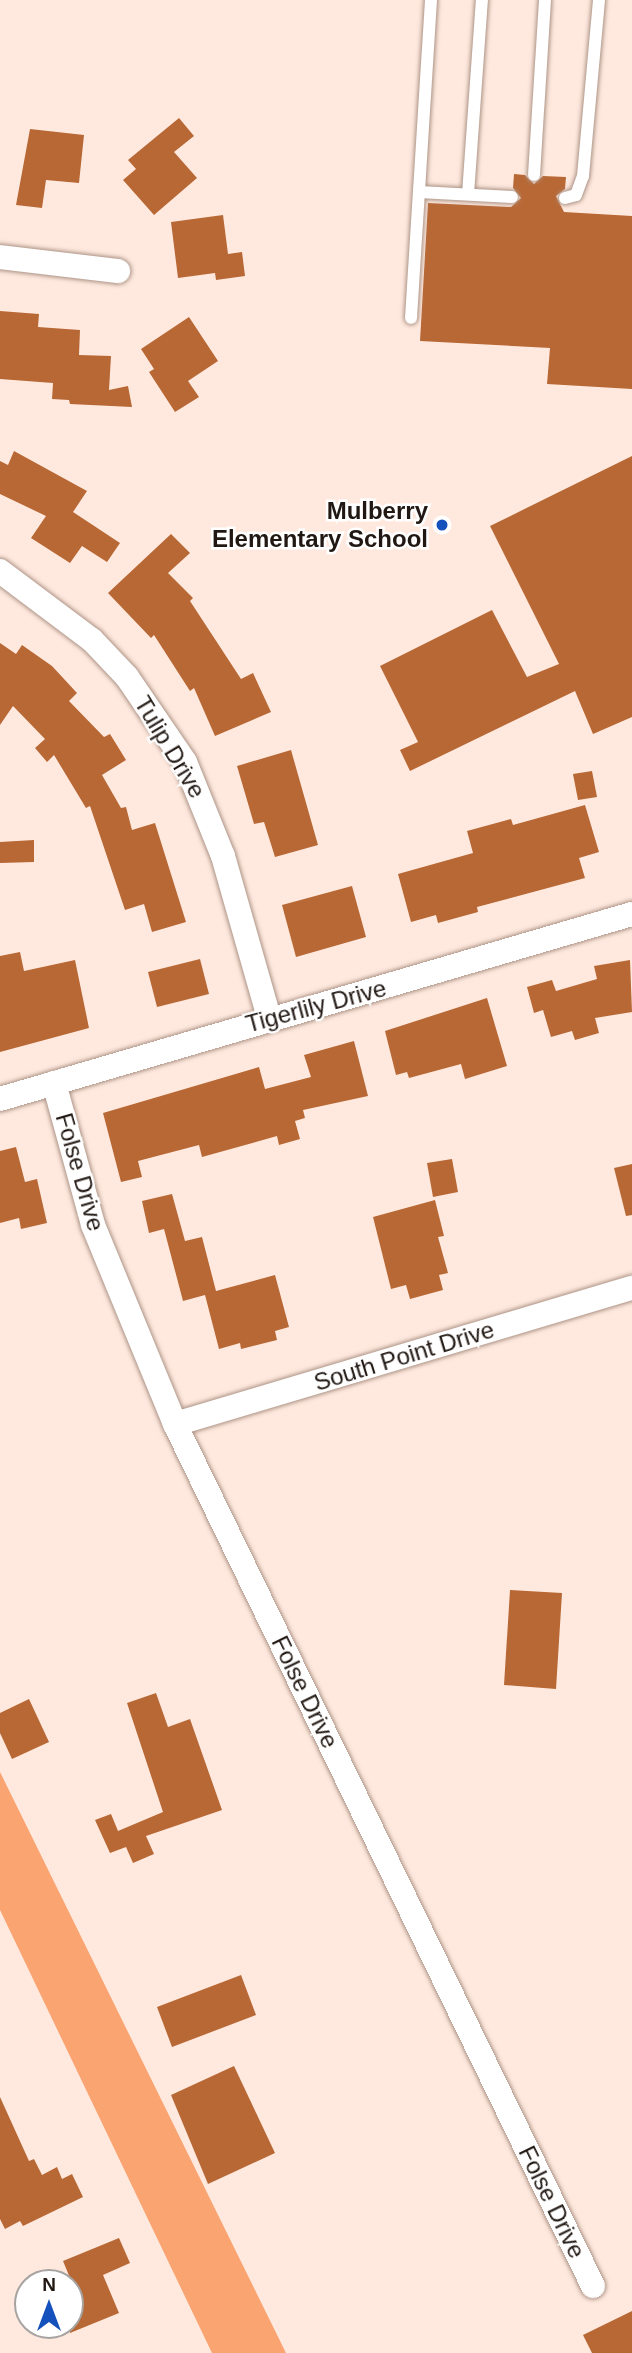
<!DOCTYPE html>
<html>
<head>
<meta charset="utf-8">
<style>
  body { margin:0 }
  #map { position:relative; width:632px; height:2353px; overflow:hidden; background:#ffe9de; font-family:Helvetica,sans-serif }
  div>[style] { position:absolute }
  .water>* { inset:0; background:#faa471 }
  .building>* { inset:0; background:#b86835 }
  .roads { filter:drop-shadow(0 0 2px #ad9487) drop-shadow(0 0 2px #ad9487) }
  .service>* { height:12px; margin:-6px; padding:0 6px; transform-origin:6px; border-radius:6px; background:#fff }
  .minor>* { height:24px; margin:-12px; padding:0 12px; transform-origin:12px; border-radius:12px; background:#fff }
  .dots>* { width:19px; height:19px; translate:-50% -50%; box-sizing:border-box; border:4px solid #fff; border-radius:50% }
  span { translate:-50% -50%; white-space:nowrap; text-align:center; line-height:1.15; -webkit-text-stroke:5px #fff; paint-order:stroke }
  .poi-label { font-size:24px; color:#211813; font-weight:700 }
  .right { translate:-100% -50%; text-align:right }
  .street-label { font-size:24px; color:#211813 }
  .north { position:absolute; left:14px; top:2269px; width:70px; height:70px; box-sizing:border-box; background:#fff; border:2px solid #a6a3a1; border-radius:50%; rotate:0deg; font-size:19px; font-weight:700; line-height:28px; text-align:center; color:#211813 }
  .north::after { content:''; display:block; margin:auto; width:24px; height:32px; background:#1451bc; clip-path:polygon(50% 0,100% 100%,50% 72%,0 100%) }
</style>
</head>
<body>
<div id="map">
  <div class="water">
    <i style="clip-path:polygon(0 1772px,286px 2353px,212px 2353px,0 1910px)"></i>
  </div>
  <div class="building">
    <i style="clip-path:polygon(179px 118px,194px 136px,174px 152px,197px 178px,154px 215px,123px 180px,136px 169px,128px 160px)"></i>
    <i style="clip-path:polygon(30px 129px,84px 135px,79px 183px,46px 180px,42px 208px,16px 205px)"></i>
    <i style="clip-path:polygon(514px 174px,525px 175px,534px 184px,543px 176px,566px 177px,565px 189px,556px 196px,564px 212px,632px 216px,632px 389px,547px 384px,550px 348px,420px 341px,428px 203px,511px 207px,521px 198px,513px 188px)"></i>
    <i style="clip-path:polygon(223px 215px,228px 254px,242px 252px,245px 276px,216px 280px,215px 273px,178px 278px,171px 222px)"></i>
    <i style="clip-path:polygon(0 311px,39px 314px,38px 327px,80px 330px,79px 355px,111px 356px,109px 390px,128px 386px,132px 407px,70px 404px,69px 400px,52px 399px,53px 383px,0 379px)"></i>
    <i style="clip-path:polygon(189px 317px,218px 361px,188px 381px,199px 397px,175px 412px,149px 372px,154px 369px,141px 349px)"></i>
    <i style="clip-path:polygon(14px 451px,87px 491px,73px 512px,120px 543px,107px 562px,82px 546px,70px 563px,31px 538px,46px 516px,0 494px,0 461px,8px 465px)"></i>
    <i style="clip-path:polygon(632px 456px,632px 717px,593px 734px,575px 691px,410px 771px,400px 750px,418px 742px,380px 666px,492px 610px,527px 677px,559px 664px,490px 526px)"></i>
    <i style="clip-path:polygon(171px 534px,190px 553px,168px 573px,193px 598px,190px 601px,241px 679px,253px 673px,271px 712px,215px 736px,194px 688px,190px 691px,154px 635px,151px 638px,108px 593px)"></i>
    <i style="clip-path:polygon(0 643px,16px 654px,22px 645px,52px 666px,77px 693px,69px 701px,104px 737px,110px 734px,126px 760px,102px 775px,121px 808px,126px 807px,132px 830px,155px 823px,186px 922px,152px 932px,144px 904px,125px 910px,90px 806px,86px 808px,54px 755px,47px 762px,35px 748px,45px 739px,13px 706px,0 725px)"></i>
    <i style="clip-path:polygon(291px 750px,318px 845px,275px 857px,264px 822px,254px 824px,237px 766px)"></i>
    <i style="clip-path:polygon(592px 771px,597px 797px,578px 800px,573px 774px)"></i>
    <i style="clip-path:polygon(585px 805px,599px 852px,579px 858px,585px 878px,477px 907px,478px 912px,438px 923px,436px 915px,411px 922px,398px 874px,473px 853px,467px 831px,511px 819px,513px 825px)"></i>
    <i style="clip-path:polygon(34px 840px,34px 862px,0 863px,0 842px)"></i>
    <i style="clip-path:polygon(352px 886px,366px 937px,296px 957px,282px 905px)"></i>
    <i style="clip-path:polygon(20px 952px,24px 971px,75px 960px,89px 1028px,0 1052px,0 956px)"></i>
    <i style="clip-path:polygon(200px 959px,209px 994px,157px 1007px,148px 972px)"></i>
    <i style="clip-path:polygon(630px 960px,632px 1012px,595px 1018px,599px 1033px,575px 1040px,572px 1031px,551px 1037px,543px 1010px,534px 1013px,527px 987px,552px 980px,556px 991px,597px 979px,594px 966px)"></i>
    <i style="clip-path:polygon(487px 998px,507px 1066px,465px 1079px,461px 1064px,409px 1078px,407px 1072px,396px 1075px,385px 1031px)"></i>
    <i style="clip-path:polygon(354px 1041px,368px 1096px,303px 1110px,305px 1118px,295px 1121px,300px 1139px,279px 1145px,277px 1136px,202px 1157px,199px 1145px,138px 1161px,142px 1177px,121px 1182px,103px 1113px,259px 1067px,265px 1089px,311px 1077px,304px 1055px)"></i>
    <i style="clip-path:polygon(16px 1147px,25px 1182px,37px 1179px,47px 1223px,21px 1229px,19px 1218px,0 1223px,0 1151px)"></i>
    <i style="clip-path:polygon(452px 1159px,458px 1192px,433px 1197px,427px 1163px)"></i>
    <i style="clip-path:polygon(632px 1164px,632px 1215px,626px 1216px,614px 1168px)"></i>
    <i style="clip-path:polygon(172px 1194px,185px 1241px,202px 1237px,216px 1291px,275px 1275px,289px 1327px,275px 1331px,277px 1340px,241px 1349px,240px 1343px,219px 1349px,205px 1295px,183px 1301px,164px 1229px,149px 1233px,142px 1201px)"></i>
    <i style="clip-path:polygon(435px 1200px,444px 1236px,438px 1237px,448px 1273px,439px 1275px,443px 1290px,410px 1299px,406px 1285px,391px 1289px,373px 1217px)"></i>
    <i style="clip-path:polygon(510px 1590px,562px 1593px,556px 1689px,504px 1685px)"></i>
    <i style="clip-path:polygon(156px 1693px,168px 1727px,190px 1719px,222px 1810px,146px 1836px,154px 1854px,133px 1863px,126px 1847px,110px 1853px,95px 1820px,111px 1814px,118px 1831px,163px 1812px,127px 1703px)"></i>
    <i style="clip-path:polygon(29px 1699px,49px 1742px,12px 1759px,0 1733px,0 1713px)"></i>
    <i style="clip-path:polygon(241px 1975px,256px 2015px,172px 2047px,157px 2007px)"></i>
    <i style="clip-path:polygon(234px 2066px,275px 2153px,208px 2184px,171px 2095px)"></i>
    <i style="clip-path:polygon(0 2097px,29px 2161px,34px 2159px,42px 2175px,57px 2167px,62px 2179px,72px 2174px,83px 2197px,23px 2226px,20px 2221px,5px 2229px,0 2219px)"></i>
    <i style="clip-path:polygon(119px 2238px,130px 2263px,103px 2275px,119px 2313px,70px 2333px,70px 2278px,63px 2261px)"></i>
    <i style="clip-path:polygon(632px 2311px,632px 2353px,592px 2353px,583px 2335px)"></i>
  </div>
  <div class="roads">
    <div class="service">
      <i style="left:534px;top:175px;width:175px;rotate:-86.4deg"></i>
      <i style="left:419px;top:192px;width:93px;rotate:3.1deg"></i>
      <i style="left:468px;top:194px;width:195px;rotate:-85.9deg"></i>
      <i style="left:565px;top:198px;width:11px;rotate:-15deg"></i>
      <i style="left:576px;top:195px;width:20px;rotate:-70deg"></i>
      <i style="left:583px;top:176px;width:177px;rotate:-84.8deg"></i>
      <i style="left:411px;top:318px;width:319px;rotate:-86.4deg"></i>
    </div>
    <div class="minor">
      <i style="left:0;top:257px;width:119px;rotate:6.8deg"></i>
      <i style="left:0;top:571px;width:115px;rotate:36.9deg"></i>
      <i style="left:92px;top:640px;width:51px;rotate:46.6deg"></i>
      <i style="left:127px;top:677px;width:103px;rotate:55.7deg"></i>
      <i style="left:185px;top:762px;width:101px;rotate:68deg"></i>
      <i style="left:223px;top:856px;width:168px;rotate:74.1deg"></i>
      <i style="left:54px;top:1083px;width:147px;rotate:74.6deg"></i>
      <i style="left:93px;top:1225px;width:215px;rotate:67.6deg"></i>
      <i style="left:175px;top:1424px;width:958px;rotate:64.13deg"></i>
      <i style="left:0;top:1099px;width:659px;rotate:-16.32deg"></i>
      <i style="left:175px;top:1424px;width:477px;rotate:-16.6deg"></i>
    </div>
  </div>
  <div class="dots">
    <i style="left:442px;top:525px;background:#1451bc"></i>
  </div>
  <div class="poi-label">
    <span class="right" style="left:428px;top:525px">Mulberry<br>Elementary School</span>
  </div>
  <div class="street-label">
    <span style="left:170px;top:747px;rotate:59deg">Tulip Drive</span>
    <span style="left:316px;top:1006px;rotate:-15deg">Tigerlily Drive</span>
    <span style="left:80px;top:1172px;rotate:74deg">Folse Drive</span>
    <span style="left:404px;top:1356px;rotate:-17deg">South Point Drive</span>
    <span style="left:305px;top:1692px;rotate:64deg">Folse Drive</span>
    <span style="left:552px;top:2202px;rotate:64deg">Folse Drive</span>
  </div>
  <div class="north">N</div>
</div>
</body>
</html>
